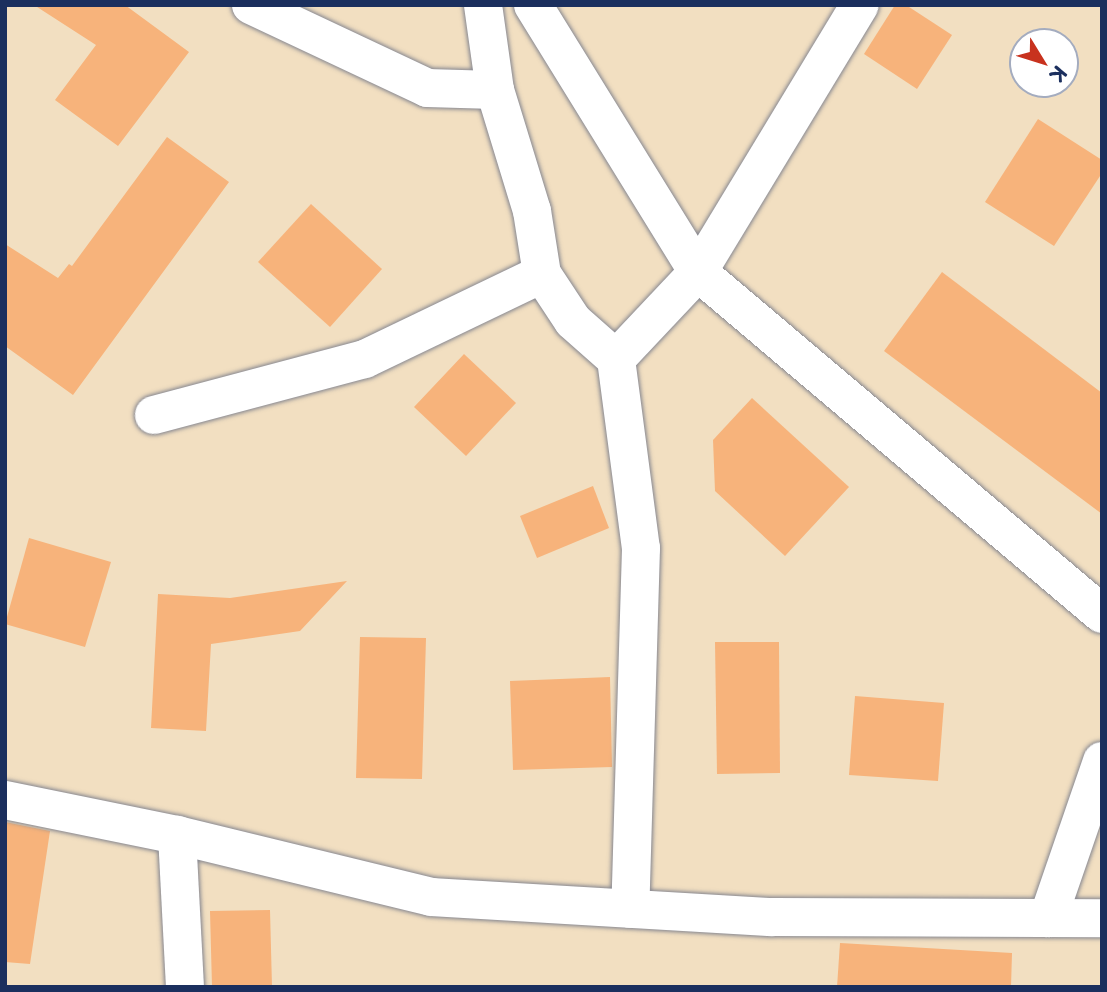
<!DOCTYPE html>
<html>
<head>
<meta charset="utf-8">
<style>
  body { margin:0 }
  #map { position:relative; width:1107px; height:992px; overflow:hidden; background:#f2dfc1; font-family:"Playpen Sans",sans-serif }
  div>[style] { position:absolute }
  .building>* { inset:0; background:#f7b37b }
  .roads { filter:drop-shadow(0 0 2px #868790) drop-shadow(0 0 2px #868790) }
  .street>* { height:38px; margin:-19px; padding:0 19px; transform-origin:19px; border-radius:19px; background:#fff }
  .secondary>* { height:38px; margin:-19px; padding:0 19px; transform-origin:19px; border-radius:19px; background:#fff }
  span { translate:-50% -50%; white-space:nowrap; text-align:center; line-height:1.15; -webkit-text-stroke:5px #fff; paint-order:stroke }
  .frame { position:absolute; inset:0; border:7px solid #1b2f5e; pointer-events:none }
  .north { position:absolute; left:1009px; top:28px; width:70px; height:70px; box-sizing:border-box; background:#fff; border:2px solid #a4acbf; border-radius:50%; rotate:128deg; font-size:19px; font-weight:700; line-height:28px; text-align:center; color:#1b2f5e }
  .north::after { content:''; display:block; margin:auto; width:24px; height:32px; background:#c8321e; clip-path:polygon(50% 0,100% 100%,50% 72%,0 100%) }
</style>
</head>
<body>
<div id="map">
  <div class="building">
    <i style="clip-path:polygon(34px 5px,125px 5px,189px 52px,118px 146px,55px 100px,96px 45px)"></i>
    <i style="clip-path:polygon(895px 5px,906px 5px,952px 35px,917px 89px,864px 54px)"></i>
    <i style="clip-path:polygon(1038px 119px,1102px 160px,1102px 173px,1054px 246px,985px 202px)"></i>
    <i style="clip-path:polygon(167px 137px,229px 182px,73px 395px,5px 346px,5px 244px,58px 278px,69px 264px,72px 266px)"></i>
    <i style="clip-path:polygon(311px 204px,382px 269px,330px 327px,258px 262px)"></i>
    <i style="clip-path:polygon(942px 272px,1102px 393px,1102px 514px,884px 351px)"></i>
    <i style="clip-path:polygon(464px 354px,516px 403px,466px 456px,414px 407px)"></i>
    <i style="clip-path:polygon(752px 398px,849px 487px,785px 556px,715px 491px,713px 440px)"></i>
    <i style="clip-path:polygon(593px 486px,609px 528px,537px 558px,520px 516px)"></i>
    <i style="clip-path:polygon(29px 538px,111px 562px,85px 647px,5px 624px)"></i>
    <i style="clip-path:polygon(347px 581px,300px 631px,211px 644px,206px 731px,151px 728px,158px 594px,230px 598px)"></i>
    <i style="clip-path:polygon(360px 637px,426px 638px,422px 779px,356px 778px)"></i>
    <i style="clip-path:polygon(715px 642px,779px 642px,780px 773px,717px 774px)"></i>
    <i style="clip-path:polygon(610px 677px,612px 767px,513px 770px,510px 681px)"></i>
    <i style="clip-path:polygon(855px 696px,944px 703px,938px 781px,849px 775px)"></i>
    <i style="clip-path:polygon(5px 822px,50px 831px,30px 964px,5px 962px)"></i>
    <i style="clip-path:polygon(270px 910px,272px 987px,212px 987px,210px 911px)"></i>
    <i style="clip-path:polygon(840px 943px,1012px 953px,1011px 987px,837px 987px)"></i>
  </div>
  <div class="roads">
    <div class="street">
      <i style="left:251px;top:5px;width:195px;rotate:25.2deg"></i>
      <i style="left:427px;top:88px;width:68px;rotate:1.7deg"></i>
      <i style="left:483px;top:5px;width:86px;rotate:82deg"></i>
      <i style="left:495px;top:90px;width:127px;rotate:73deg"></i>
      <i style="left:532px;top:211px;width:64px;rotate:81deg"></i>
      <i style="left:542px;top:274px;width:56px;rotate:56.6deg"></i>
      <i style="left:573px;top:321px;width:57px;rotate:41.5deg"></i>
      <i style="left:616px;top:359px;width:191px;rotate:82.5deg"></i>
      <i style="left:641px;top:548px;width:361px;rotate:91.7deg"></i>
      <i style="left:533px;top:5px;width:314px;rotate:58.3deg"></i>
      <i style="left:698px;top:272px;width:529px;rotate:40.25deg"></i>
      <i style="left:616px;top:359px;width:120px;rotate:-46.7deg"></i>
      <i style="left:698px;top:272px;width:312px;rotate:-58.8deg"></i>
      <i style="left:154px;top:415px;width:218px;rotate:-14.9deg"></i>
      <i style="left:365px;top:359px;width:196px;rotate:-25.7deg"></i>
      <i style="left:177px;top:835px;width:152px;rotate:87deg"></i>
      <i style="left:1048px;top:918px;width:166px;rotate:-71deg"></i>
    </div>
    <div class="secondary">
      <i style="left:5px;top:800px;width:176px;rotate:11.5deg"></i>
      <i style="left:177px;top:835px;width:261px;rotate:13.7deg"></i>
      <i style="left:431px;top:897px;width:342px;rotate:3.4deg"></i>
      <i style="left:772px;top:917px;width:330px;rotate:0.2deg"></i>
    </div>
  </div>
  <div class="frame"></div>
  <div class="north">K</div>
</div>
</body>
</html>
